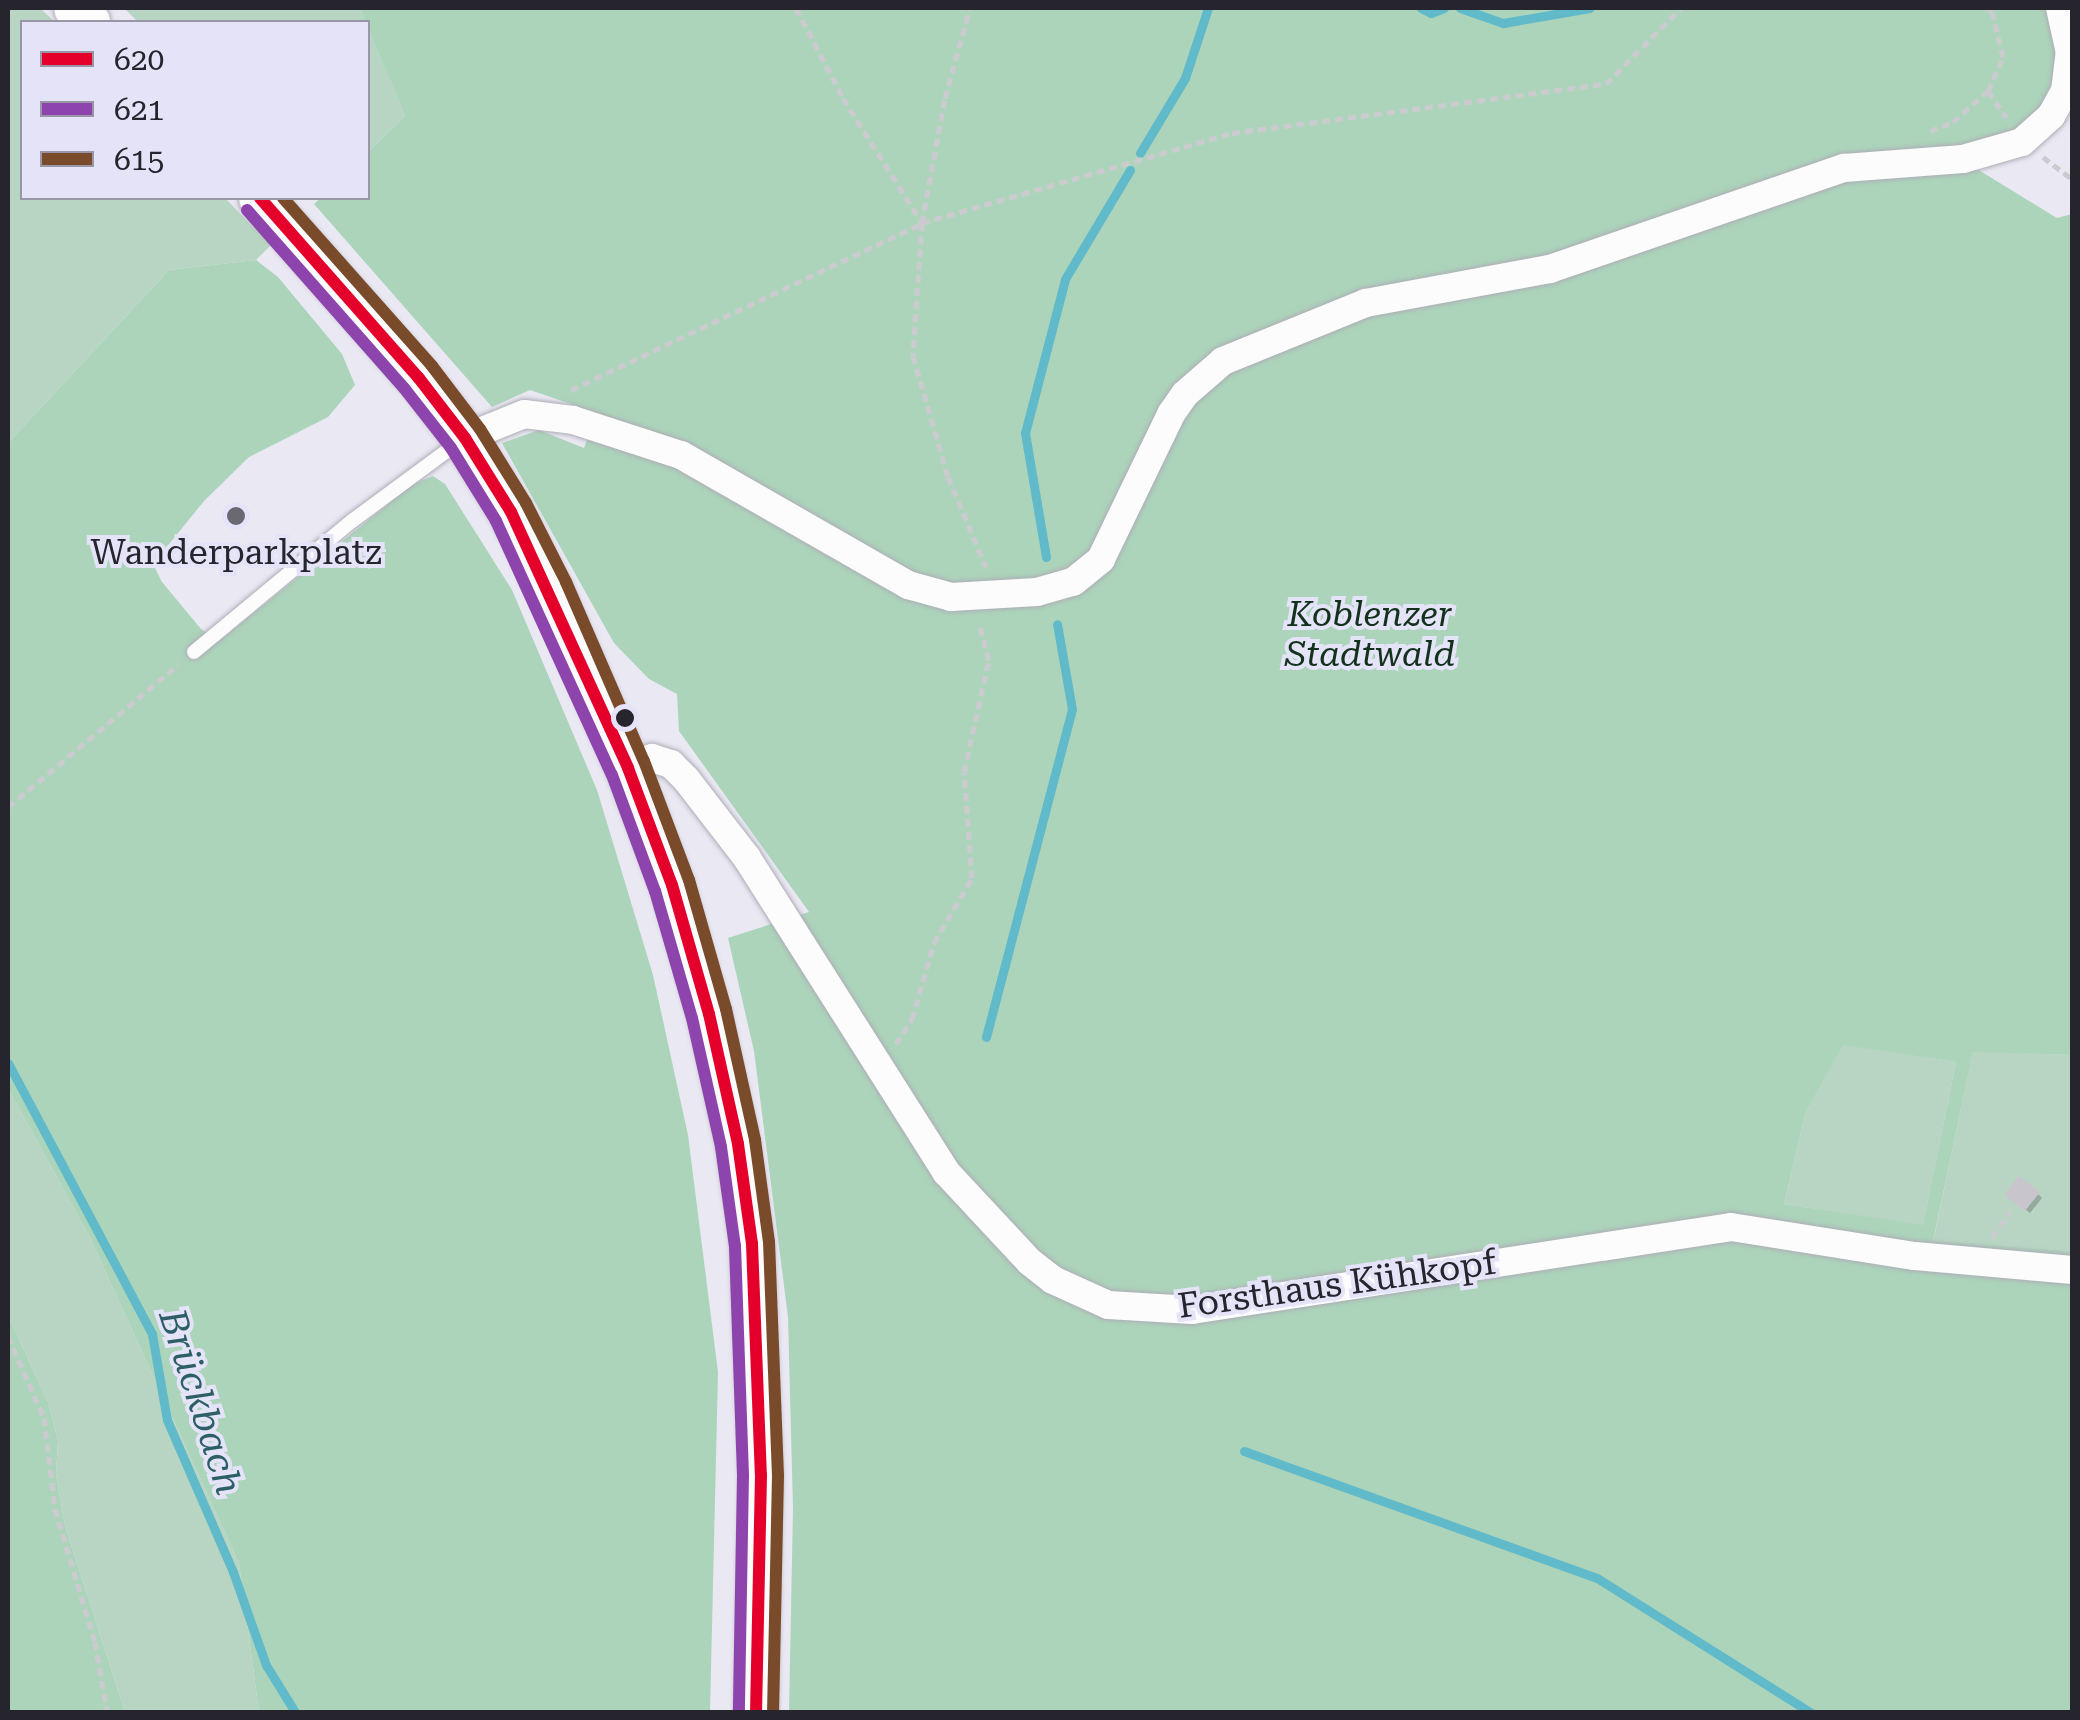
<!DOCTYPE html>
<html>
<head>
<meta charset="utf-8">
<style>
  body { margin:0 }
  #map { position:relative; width:2080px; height:1720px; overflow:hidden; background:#e9e8f3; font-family:"Roboto Serif",serif }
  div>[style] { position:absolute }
  .green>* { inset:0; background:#b8d5c3 }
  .forest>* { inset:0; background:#acd4bb }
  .shadow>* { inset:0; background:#0003 }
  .stream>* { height:9px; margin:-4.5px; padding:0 4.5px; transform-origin:4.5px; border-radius:4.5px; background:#61baca }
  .building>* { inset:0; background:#c9c5cd }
  .path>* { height:5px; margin-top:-2.5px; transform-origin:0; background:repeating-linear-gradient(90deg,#cbcbcf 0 8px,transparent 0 13px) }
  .roads { filter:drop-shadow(0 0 2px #aeadb6) drop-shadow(0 0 2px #aeadb6) }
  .lane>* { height:14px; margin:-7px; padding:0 7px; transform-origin:7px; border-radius:7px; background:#fcfcfd }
  .street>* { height:28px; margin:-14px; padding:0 14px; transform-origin:14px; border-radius:14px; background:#fcfcfd }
  .primary>* { height:42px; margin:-21px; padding:0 21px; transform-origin:21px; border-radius:21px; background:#fcfcfd }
  .bus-1>* { height:12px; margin:-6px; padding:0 6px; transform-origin:6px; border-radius:6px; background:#e4002b }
  .bus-2>* { height:12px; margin:-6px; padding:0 6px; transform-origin:6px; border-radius:6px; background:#8e44ad }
  .bus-3>* { height:12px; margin:-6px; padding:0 6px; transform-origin:6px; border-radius:6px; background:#7a4b2a }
  .dots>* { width:28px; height:28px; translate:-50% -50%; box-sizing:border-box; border:5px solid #e5e3f8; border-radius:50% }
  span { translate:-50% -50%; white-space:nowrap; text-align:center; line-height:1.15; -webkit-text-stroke:8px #e5e3f8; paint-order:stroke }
  .poi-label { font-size:35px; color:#26252d }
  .park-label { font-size:35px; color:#12321c; font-style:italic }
  .street-label { font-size:35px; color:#26252d }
  .water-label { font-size:38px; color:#2d5f66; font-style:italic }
  .frame { position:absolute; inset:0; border:10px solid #26252d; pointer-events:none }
  .legend { position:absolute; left:20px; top:20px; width:350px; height:180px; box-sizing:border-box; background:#e5e3f8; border:2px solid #9997a7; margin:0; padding:12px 18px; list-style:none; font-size:30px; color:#26252d }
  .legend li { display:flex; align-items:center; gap:20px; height:50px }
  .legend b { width:50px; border:2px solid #9997a7 }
</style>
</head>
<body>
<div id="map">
  <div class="green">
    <i style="clip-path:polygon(8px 8px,40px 8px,55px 22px,22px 22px,22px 198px,225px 198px,271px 245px,256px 260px,169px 270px,8px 443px)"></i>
    <i style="clip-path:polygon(124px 8px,360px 8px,366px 22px,138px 22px)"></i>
    <i style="clip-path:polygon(368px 26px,405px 116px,368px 152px)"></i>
    <i style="clip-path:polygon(1843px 1044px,1956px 1062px,1923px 1226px,1784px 1204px,1806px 1112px)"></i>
    <i style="clip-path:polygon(1973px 1051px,2072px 1055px,2072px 1251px,1933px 1242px)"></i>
    <i style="clip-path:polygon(8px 1088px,90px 1238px,239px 1563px,259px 1712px,125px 1712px,65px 1526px,56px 1474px,58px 1441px,48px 1402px,8px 1316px)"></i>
  </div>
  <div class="forest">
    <i style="clip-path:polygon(evenodd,360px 8px,2072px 8px,2072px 98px,1977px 169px,2057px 218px,2072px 214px,2072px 1055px,1973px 1052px,1933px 1241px,2072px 1251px,2072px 1712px,789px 1712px,793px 1509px,788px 1317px,754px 1051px,728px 938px,809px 912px,679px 731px,677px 694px,649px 679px,614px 643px,502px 443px,539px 430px,584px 448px,597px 413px,530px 390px,492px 407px,314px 204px,321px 198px,368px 198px,368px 152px,405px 116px,360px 8px,1843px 1045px,1956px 1062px,1923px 1225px,1784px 1204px,1806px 1112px,1843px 1045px)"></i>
    <i style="clip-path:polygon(256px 260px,278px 277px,342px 354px,355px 385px,328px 417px,249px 457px,204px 501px,153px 564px,162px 582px,201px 629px,219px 641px,413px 484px,433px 476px,445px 484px,512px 590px,597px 790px,653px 975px,688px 1135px,718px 1372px,710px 1712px,259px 1712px,239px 1563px,90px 1238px,8px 1088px,8px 443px,169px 270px)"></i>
    <i style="clip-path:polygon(8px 1316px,48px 1402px,58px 1441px,56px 1474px,65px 1526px,125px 1712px,8px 1712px)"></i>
  </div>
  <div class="shadow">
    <i style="clip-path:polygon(2038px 1194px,2042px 1198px,2030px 1213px,2011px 1198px)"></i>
  </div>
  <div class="stream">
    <i style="left:1421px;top:8px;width:11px;rotate:27deg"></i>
    <i style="left:1431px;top:13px;width:14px;rotate:-21deg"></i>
    <i style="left:1460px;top:8px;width:46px;rotate:19.2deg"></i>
    <i style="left:1503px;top:23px;width:88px;rotate:-9.8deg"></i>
    <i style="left:1140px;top:153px;width:87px;rotate:-59deg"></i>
    <i style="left:1185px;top:78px;width:74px;rotate:-71.8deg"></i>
    <i style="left:1046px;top:557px;width:126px;rotate:-99.6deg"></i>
    <i style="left:1025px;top:433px;width:159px;rotate:-75.4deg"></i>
    <i style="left:1065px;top:279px;width:127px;rotate:-59.2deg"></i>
    <i style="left:986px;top:1037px;width:339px;rotate:-75.3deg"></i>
    <i style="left:1072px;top:709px;width:86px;rotate:-100deg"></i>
    <i style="left:8px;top:1063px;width:307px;rotate:62deg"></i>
    <i style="left:152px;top:1334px;width:87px;rotate:80.1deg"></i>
    <i style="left:167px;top:1420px;width:166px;rotate:66.5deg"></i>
    <i style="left:233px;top:1572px;width:99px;rotate:70.5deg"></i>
    <i style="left:266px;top:1665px;width:55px;rotate:58.3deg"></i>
    <i style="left:1244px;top:1451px;width:375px;rotate:19.8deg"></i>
    <i style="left:1597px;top:1578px;width:252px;rotate:32.2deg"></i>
  </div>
  <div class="building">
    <i style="clip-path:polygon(2019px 1176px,2040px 1192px,2025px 1211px,2004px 1195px)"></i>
  </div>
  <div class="path">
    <i style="left:796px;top:8px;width:102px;rotate:62.4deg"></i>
    <i style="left:843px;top:98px;width:148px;rotate:57.7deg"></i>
    <i style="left:922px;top:223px;width:133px;rotate:93.9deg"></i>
    <i style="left:913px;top:356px;width:126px;rotate:73.9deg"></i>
    <i style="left:948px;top:477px;width:98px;rotate:67.1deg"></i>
    <i style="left:1988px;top:91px;width:32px;rotate:55deg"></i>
    <i style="left:1930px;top:131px;width:25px;rotate:-21deg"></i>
    <i style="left:1953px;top:122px;width:47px;rotate:-41.5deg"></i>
    <i style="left:1988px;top:91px;width:37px;rotate:-66deg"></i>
    <i style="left:2003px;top:57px;width:47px;rotate:-103.4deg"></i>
    <i style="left:1992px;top:11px;width:6px;rotate:-149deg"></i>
    <i style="left:2043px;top:157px;width:36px;rotate:37deg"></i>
    <i style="left:922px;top:223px;width:323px;rotate:-16.2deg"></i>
    <i style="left:1232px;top:133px;width:377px;rotate:-7.5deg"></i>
    <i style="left:1606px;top:84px;width:107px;rotate:-45.4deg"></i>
    <i style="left:571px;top:390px;width:389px;rotate:-25.4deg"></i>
    <i style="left:922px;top:223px;width:127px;rotate:-79.6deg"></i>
    <i style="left:945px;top:98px;width:93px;rotate:-74.5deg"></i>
    <i style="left:8px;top:807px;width:222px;rotate:-39.9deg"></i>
    <i style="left:896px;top:1044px;width:30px;rotate:-57deg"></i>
    <i style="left:912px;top:1019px;width:79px;rotate:-73.9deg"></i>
    <i style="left:934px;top:943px;width:75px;rotate:-59.7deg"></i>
    <i style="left:972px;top:878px;width:106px;rotate:-94.3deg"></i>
    <i style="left:964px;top:772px;width:115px;rotate:-77.4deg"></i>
    <i style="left:989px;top:660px;width:39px;rotate:-105deg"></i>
    <i style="left:1992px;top:1237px;width:32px;rotate:-54deg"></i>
    <i style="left:8px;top:1336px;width:90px;rotate:66.3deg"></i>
    <i style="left:44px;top:1418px;width:92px;rotate:83.1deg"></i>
    <i style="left:55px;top:1509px;width:139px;rotate:73.3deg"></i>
    <i style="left:95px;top:1642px;width:71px;rotate:80.3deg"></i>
  </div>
  <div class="roads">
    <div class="lane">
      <i style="left:194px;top:652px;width:205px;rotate:-39.7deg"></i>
      <i style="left:352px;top:521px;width:134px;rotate:-36.5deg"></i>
    </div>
    <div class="street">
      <i style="left:465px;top:438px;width:64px;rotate:-22.1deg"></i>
      <i style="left:524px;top:414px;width:49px;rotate:7deg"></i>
      <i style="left:573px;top:420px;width:114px;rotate:18deg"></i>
      <i style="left:681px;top:455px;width:262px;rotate:29.8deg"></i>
      <i style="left:908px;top:585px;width:45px;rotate:15.6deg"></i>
      <i style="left:951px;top:597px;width:86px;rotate:-3.3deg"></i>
      <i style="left:1037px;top:592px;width:37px;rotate:-16deg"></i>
      <i style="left:1073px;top:582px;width:36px;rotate:-39deg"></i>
      <i style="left:1101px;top:559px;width:161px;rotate:-64.2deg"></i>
      <i style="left:1171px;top:414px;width:24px;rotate:-55deg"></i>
      <i style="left:1185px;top:394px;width:50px;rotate:-41deg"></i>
      <i style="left:1223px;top:361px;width:154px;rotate:-22.1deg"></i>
      <i style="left:1366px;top:303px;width:187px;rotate:-10.5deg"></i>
      <i style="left:1550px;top:269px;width:311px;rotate:-19deg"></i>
      <i style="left:1844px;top:168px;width:119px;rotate:-4.3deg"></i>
      <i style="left:1963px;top:159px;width:61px;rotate:-16.1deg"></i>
      <i style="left:2022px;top:142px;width:39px;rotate:-42deg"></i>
      <i style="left:2051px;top:116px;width:29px;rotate:-61deg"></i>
      <i style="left:2065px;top:91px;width:38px;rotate:-83deg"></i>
      <i style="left:2070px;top:53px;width:46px;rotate:-102.5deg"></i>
      <i style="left:628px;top:768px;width:26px;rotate:-23deg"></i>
      <i style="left:652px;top:758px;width:20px;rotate:18deg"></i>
      <i style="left:671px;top:764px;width:21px;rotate:45deg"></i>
      <i style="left:686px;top:779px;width:100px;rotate:52.3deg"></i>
      <i style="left:747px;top:858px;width:372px;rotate:57.6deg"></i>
      <i style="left:946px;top:1172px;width:123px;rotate:47deg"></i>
      <i style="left:1030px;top:1262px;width:29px;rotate:38deg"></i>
      <i style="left:1053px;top:1280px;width:60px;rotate:24.4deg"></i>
      <i style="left:1108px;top:1305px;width:84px;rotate:3.4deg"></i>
      <i style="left:1192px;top:1310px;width:545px;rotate:-8.75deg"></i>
      <i style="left:1731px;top:1227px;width:186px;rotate:9deg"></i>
      <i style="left:1915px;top:1256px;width:158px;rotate:5.1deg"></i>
    </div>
    <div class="primary">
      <i style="left:75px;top:8px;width:20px;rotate:45deg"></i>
      <i style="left:260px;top:198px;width:239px;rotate:48.6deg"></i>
      <i style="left:418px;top:377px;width:77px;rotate:52.4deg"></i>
      <i style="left:465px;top:438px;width:87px;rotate:58.1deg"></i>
      <i style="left:511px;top:512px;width:86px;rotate:63.1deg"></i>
      <i style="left:550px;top:589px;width:195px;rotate:66.5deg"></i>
      <i style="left:628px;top:768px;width:125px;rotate:69.4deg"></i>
      <i style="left:672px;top:885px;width:134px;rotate:74deg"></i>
      <i style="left:709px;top:1014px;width:133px;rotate:77.4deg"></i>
      <i style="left:738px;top:1144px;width:101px;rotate:82deg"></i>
      <i style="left:752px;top:1244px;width:231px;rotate:87.8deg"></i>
      <i style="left:761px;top:1475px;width:237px;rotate:91.2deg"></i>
    </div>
  </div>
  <div class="bus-1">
    <i style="left:260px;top:198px;width:239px;rotate:48.6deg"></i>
    <i style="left:418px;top:377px;width:77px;rotate:52.4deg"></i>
    <i style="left:465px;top:438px;width:87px;rotate:58.1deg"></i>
    <i style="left:511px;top:512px;width:281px;rotate:65.4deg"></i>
    <i style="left:628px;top:768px;width:125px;rotate:69.4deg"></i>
    <i style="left:672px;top:885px;width:134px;rotate:74deg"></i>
    <i style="left:709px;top:1014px;width:133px;rotate:77.4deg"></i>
    <i style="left:738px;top:1144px;width:101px;rotate:82deg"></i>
    <i style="left:752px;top:1244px;width:231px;rotate:87.8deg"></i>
    <i style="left:761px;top:1475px;width:237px;rotate:91.2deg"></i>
  </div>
  <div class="bus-2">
    <i style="left:247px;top:210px;width:237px;rotate:48.6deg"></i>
    <i style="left:404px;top:388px;width:76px;rotate:51.9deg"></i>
    <i style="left:451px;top:448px;width:86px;rotate:58.3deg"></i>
    <i style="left:496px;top:521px;width:279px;rotate:65.5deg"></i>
    <i style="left:612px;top:775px;width:124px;rotate:69.7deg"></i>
    <i style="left:655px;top:891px;width:132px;rotate:73.8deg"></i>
    <i style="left:692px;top:1018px;width:132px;rotate:77.3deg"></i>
    <i style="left:721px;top:1147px;width:100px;rotate:82deg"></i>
    <i style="left:735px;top:1246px;width:229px;rotate:88deg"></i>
    <i style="left:743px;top:1475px;width:237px;rotate:91deg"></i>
  </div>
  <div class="bus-3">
    <i style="left:283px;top:198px;width:225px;rotate:48.4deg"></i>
    <i style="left:432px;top:366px;width:79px;rotate:52.7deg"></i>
    <i style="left:480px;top:429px;width:87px;rotate:58.1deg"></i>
    <i style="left:526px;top:503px;width:89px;rotate:63.1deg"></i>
    <i style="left:566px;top:582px;width:195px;rotate:66.5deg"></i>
    <i style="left:644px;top:761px;width:127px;rotate:69.3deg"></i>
    <i style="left:689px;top:880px;width:134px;rotate:74deg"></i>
    <i style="left:726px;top:1009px;width:134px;rotate:77.5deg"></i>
    <i style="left:755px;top:1140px;width:103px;rotate:82.2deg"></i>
    <i style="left:769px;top:1242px;width:233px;rotate:87.8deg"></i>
    <i style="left:778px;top:1475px;width:237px;rotate:91.2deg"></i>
  </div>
  <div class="dots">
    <i style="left:236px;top:516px;background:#6a6972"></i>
    <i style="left:625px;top:718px;background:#26252d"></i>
  </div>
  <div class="poi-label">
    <span style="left:236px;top:553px">Wanderparkplatz</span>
  </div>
  <div class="park-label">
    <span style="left:1370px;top:635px">Koblenzer<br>Stadtwald</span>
  </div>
  <div class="street-label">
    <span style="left:1337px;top:1285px;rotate:-8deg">Forsthaus Kühkopf</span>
  </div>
  <div class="water-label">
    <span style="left:200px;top:1402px;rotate:72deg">Brückbach</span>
  </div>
  <div class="frame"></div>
  <ul class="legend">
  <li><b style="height:12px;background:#e4002b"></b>620</li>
  <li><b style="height:12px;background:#8e44ad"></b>621</li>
  <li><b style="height:12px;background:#7a4b2a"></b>615</li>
  </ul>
</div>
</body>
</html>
